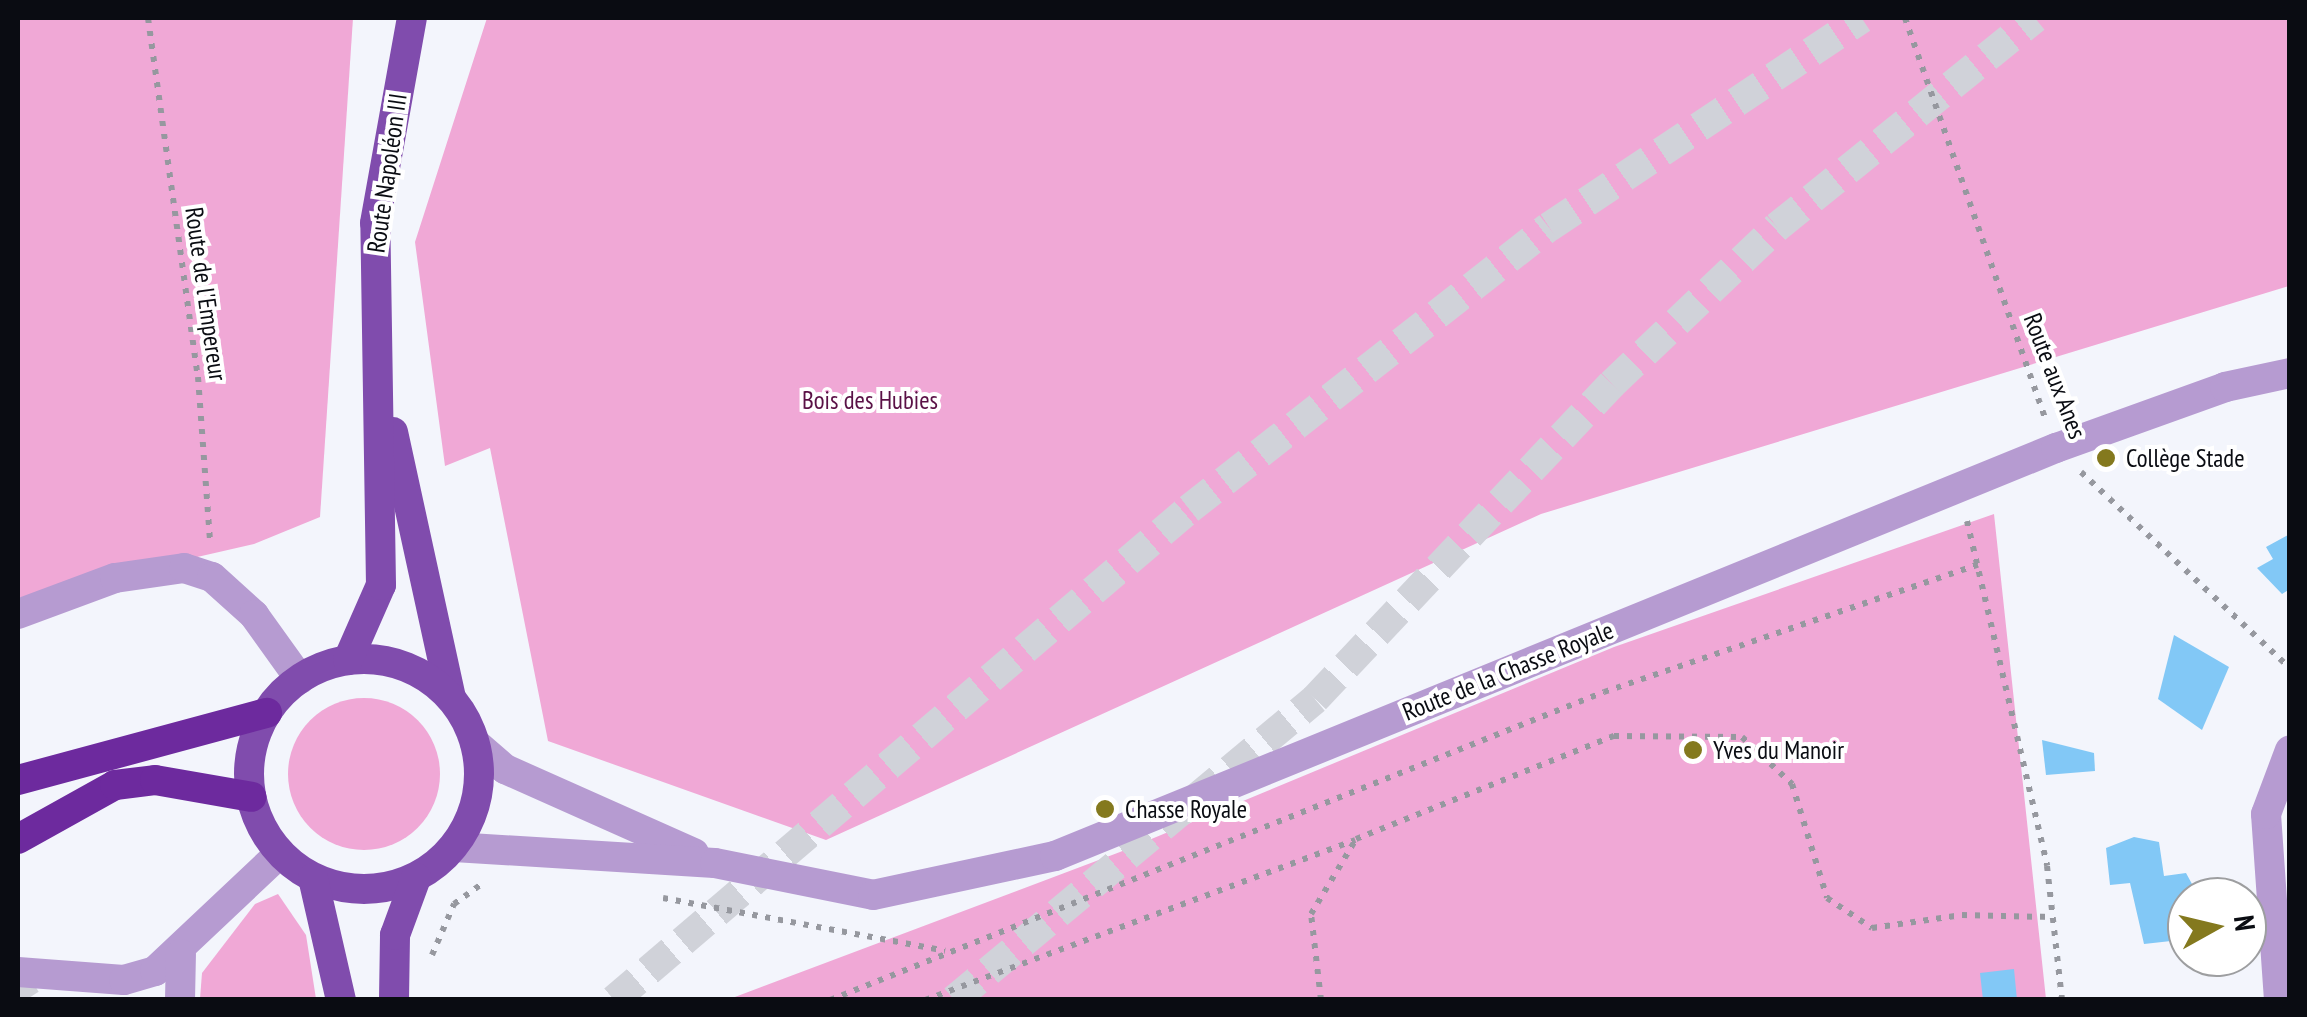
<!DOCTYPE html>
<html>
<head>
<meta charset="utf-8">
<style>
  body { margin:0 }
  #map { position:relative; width:2307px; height:1017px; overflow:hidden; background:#f3f5fc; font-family:"PT Sans Narrow",sans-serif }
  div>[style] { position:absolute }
  .green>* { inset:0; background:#f0a8d6 }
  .round { border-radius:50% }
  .building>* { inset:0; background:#82c8f6 }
  .highway-tunnel>* { height:30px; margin-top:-15px; transform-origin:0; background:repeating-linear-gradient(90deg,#d0d2d9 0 30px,transparent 0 45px) }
  .path>* { height:6px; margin-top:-3px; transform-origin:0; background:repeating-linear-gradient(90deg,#96989f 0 5px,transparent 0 13px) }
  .minor>* { height:30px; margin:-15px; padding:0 15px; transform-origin:15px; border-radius:15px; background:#b69bd1 }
  .major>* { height:30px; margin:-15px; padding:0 15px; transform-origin:15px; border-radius:15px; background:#804cad }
  .major>.ring { margin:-15px; padding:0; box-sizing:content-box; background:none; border:30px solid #804cad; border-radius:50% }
  .highway>* { height:30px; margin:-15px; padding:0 15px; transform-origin:15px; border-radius:15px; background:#6d2a9e }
  .dots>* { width:28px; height:28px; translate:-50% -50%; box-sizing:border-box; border:5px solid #fff; border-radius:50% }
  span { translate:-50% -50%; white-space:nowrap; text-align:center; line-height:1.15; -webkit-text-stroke:8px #fff; paint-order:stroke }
  .street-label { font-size:25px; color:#0a0c12 }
  .park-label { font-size:25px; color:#5a1146 }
  .poi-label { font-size:25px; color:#0a0c12 }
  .left { translate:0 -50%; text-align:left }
  .frame { position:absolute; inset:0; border:20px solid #0a0c12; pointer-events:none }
  .north { position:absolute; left:2167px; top:877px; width:100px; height:100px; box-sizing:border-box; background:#fff; border:2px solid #9d9ea0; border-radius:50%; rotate:82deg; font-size:28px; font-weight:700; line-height:40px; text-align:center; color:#0a0c12 }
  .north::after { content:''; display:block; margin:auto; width:35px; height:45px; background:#84791e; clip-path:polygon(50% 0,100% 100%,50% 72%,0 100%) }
</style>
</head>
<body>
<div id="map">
  <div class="green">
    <i style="clip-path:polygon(18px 18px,353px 18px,320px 517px,254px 544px,18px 598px)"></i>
    <i style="clip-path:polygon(487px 18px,2289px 18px,2289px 286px,1541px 514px,826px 840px,548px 741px,490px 448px,445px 466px,415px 242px)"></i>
    <i style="clip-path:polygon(1994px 514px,2046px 999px,727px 1000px,1120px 852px,1614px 647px)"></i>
    <i class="round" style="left:288px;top:698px;width:152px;height:152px"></i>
    <i style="clip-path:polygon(278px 894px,306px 935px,316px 999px,200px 999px,202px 973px,255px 904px)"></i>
  </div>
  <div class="building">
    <i style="clip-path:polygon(2290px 534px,2290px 589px,2282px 594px,2257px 568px,2273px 559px,2266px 547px)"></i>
    <i style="clip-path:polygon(2174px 635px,2229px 667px,2202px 730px,2158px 699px)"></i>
    <i style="clip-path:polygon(2042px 740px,2094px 753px,2095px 771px,2046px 775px)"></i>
    <i style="clip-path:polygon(2134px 837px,2159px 842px,2164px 876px,2186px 873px,2192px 884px,2184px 915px,2168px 916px,2171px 941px,2144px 944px,2130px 883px,2110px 885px,2106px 848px)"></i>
    <i style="clip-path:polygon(2014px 969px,2017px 1000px,1983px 1000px,1980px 973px)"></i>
  </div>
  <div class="highway-tunnel">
    <i style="left:18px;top:987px;width:15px;rotate:58deg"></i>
    <i style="left:614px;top:1000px;width:756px;rotate:-40.49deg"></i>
    <i style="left:1189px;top:509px;width:457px;rotate:-38.1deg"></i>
    <i style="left:1549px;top:227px;width:376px;rotate:-33.7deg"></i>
    <i style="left:954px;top:1000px;width:470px;rotate:-39.8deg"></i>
    <i style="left:1315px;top:699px;width:433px;rotate:-46.7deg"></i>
    <i style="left:1612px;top:384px;width:228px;rotate:-43.6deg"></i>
    <i style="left:1777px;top:227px;width:332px;rotate:-39deg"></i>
  </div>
  <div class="path">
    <i style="left:148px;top:18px;width:362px;rotate:82.1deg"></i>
    <i style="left:198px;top:377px;width:164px;rotate:85.8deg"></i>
    <i style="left:1905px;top:18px;width:423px;rotate:70.7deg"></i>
    <i style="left:2081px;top:472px;width:287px;rotate:43.2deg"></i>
    <i style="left:1967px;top:521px;width:354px;rotate:76.9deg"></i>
    <i style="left:2047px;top:866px;width:135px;rotate:83.6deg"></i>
    <i style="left:663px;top:898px;width:287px;rotate:10.6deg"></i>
    <i style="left:432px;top:955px;width:56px;rotate:-66.7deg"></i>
    <i style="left:454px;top:904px;width:36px;rotate:-36deg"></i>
    <i style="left:830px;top:1000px;width:833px;rotate:-21.7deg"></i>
    <i style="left:1604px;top:692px;width:395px;rotate:-18.8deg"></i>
    <i style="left:925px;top:1000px;width:459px;rotate:-20.4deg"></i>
    <i style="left:1321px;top:1000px;width:87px;rotate:-96.6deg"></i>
    <i style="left:1311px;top:914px;width:87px;rotate:-59deg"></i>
    <i style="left:1356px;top:839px;width:278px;rotate:-21.8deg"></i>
    <i style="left:1614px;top:736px;width:128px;rotate:0.4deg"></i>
    <i style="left:1742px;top:737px;width:69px;rotate:43.2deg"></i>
    <i style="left:1792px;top:784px;width:119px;rotate:72.9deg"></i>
    <i style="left:1827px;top:898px;width:54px;rotate:33.7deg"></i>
    <i style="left:1872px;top:928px;width:91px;rotate:-8.2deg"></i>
    <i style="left:1962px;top:915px;width:91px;rotate:1.3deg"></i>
  </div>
  <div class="minor">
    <i style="left:18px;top:614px;width:103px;rotate:-20.4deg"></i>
    <i style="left:115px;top:578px;width:70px;rotate:-8.2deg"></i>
    <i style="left:184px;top:568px;width:29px;rotate:18deg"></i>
    <i style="left:212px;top:577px;width:57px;rotate:42.1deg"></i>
    <i style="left:254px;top:615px;width:79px;rotate:54.3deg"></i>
    <i style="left:475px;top:743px;width:40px;rotate:41deg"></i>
    <i style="left:505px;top:769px;width:207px;rotate:24deg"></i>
    <i style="left:454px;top:847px;width:261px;rotate:3.5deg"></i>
    <i style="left:715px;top:863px;width:161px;rotate:11.4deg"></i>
    <i style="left:873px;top:895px;width:186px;rotate:-12.1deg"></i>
    <i style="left:1055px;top:856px;width:1081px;rotate:-22.18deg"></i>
    <i style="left:2056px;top:448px;width:180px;rotate:-19.8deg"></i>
    <i style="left:2225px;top:387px;width:66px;rotate:-12.2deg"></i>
    <i style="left:18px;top:972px;width:106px;rotate:4.3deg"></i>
    <i style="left:124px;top:980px;width:32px;rotate:-16deg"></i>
    <i style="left:155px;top:971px;width:172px;rotate:-43.3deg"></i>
    <i style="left:180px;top:1000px;width:46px;rotate:-88.8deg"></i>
    <i style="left:2279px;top:1000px;width:186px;rotate:-94deg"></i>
    <i style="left:2266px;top:814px;width:68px;rotate:-69.4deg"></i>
  </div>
  <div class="major">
    <i style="left:393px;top:432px;width:272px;rotate:77.7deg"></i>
    <i class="ring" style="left:249px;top:659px;width:200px;height:200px"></i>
    <i style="left:348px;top:660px;width:82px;rotate:-66.3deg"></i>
    <i style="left:381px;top:585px;width:362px;rotate:-90.9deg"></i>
    <i style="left:375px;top:223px;width:208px;rotate:-79.8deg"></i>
    <i style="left:313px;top:878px;width:125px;rotate:77.1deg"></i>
    <i style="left:394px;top:1000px;width:65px;rotate:-89.1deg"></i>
    <i style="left:395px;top:935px;width:61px;rotate:-69.8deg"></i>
  </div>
  <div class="highway">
    <i style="left:18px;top:780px;width:258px;rotate:-15.1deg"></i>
    <i style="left:18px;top:839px;width:111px;rotate:-29.1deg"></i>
    <i style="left:115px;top:785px;width:40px;rotate:-7.1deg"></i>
    <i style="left:155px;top:780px;width:98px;rotate:9.9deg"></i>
  </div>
  <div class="dots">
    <i style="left:2106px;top:458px;background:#84791e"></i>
    <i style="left:1693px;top:750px;background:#84791e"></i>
    <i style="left:1105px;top:809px;background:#84791e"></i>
  </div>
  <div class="street-label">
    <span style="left:387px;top:173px;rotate:-82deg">Route Napoléon III</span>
    <span style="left:206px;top:294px;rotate:82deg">Route de l'Empereur</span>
    <span style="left:2055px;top:376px;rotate:69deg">Route aux Anes</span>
    <span style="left:1508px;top:671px;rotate:-22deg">Route de la Chasse Royale</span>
  </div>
  <div class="park-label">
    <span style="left:870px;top:400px">Bois des Hubies</span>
  </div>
  <div class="poi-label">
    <span class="left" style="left:2126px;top:458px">Collège Stade</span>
    <span class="left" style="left:1713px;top:750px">Yves du Manoir</span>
    <span class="left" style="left:1125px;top:809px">Chasse Royale</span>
  </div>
  <div class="frame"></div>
  <div class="north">N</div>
</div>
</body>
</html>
